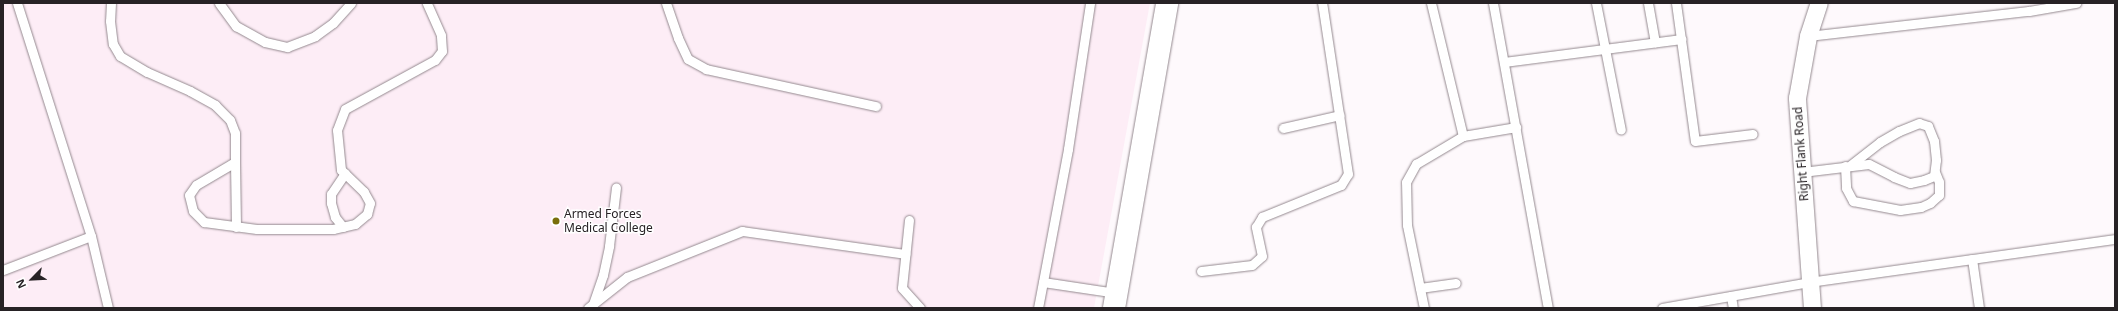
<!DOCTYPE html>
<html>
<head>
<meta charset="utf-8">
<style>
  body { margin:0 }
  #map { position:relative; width:2118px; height:311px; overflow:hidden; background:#fef9fc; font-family:"Noto Sans",sans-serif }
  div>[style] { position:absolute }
  .built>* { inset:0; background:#fdedf6 }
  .roads { filter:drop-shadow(0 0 1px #94898f) drop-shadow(0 0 1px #94898f) }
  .lane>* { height:9px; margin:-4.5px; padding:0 4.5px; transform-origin:4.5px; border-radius:4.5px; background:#fff }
  .street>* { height:17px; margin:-8.5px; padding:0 8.5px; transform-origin:8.5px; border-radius:8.5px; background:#fff }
  .secondary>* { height:22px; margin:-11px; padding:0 11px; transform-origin:11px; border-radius:11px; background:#fff }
  .dots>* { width:11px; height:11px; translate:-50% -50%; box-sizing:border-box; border:2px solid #fff; border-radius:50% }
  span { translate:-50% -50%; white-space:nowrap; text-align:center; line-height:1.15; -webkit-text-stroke:3px #fff; paint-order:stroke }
  .street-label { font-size:12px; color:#272225 }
  .poi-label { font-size:12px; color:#272225 }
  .left { translate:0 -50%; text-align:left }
  .frame { position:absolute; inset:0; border:4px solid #272225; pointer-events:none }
  .north { position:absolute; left:12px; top:259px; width:40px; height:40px; -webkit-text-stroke:3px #fff; paint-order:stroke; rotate:246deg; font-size:11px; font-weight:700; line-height:16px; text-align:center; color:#272225 }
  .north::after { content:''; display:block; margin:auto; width:14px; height:18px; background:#272225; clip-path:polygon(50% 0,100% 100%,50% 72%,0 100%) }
</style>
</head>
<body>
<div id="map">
  <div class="built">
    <i style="clip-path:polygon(3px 3px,1150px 3px,1094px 308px,3px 308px)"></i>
  </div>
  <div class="roads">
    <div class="lane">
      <i style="left:17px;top:3px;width:244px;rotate:72.4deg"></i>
      <i style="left:91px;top:236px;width:74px;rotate:76.7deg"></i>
      <i style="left:111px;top:3px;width:18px;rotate:93deg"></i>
      <i style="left:110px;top:21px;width:23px;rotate:83deg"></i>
      <i style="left:113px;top:44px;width:14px;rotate:60deg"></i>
      <i style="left:120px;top:56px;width:31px;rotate:31deg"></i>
      <i style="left:147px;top:72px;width:47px;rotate:23.8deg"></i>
      <i style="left:190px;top:91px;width:29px;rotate:29deg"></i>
      <i style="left:215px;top:105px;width:21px;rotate:45deg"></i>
      <i style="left:230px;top:120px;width:14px;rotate:69deg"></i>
      <i style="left:235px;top:133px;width:29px;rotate:90deg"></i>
      <i style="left:235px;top:162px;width:45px;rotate:149.5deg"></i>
      <i style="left:196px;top:185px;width:12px;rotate:125deg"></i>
      <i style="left:189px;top:195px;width:16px;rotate:76deg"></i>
      <i style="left:193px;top:211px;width:16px;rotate:45deg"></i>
      <i style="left:204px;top:222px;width:53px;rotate:7.5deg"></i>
      <i style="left:257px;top:229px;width:76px"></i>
      <i style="left:333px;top:229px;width:23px;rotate:-13deg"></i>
      <i style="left:355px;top:224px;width:16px;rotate:-40deg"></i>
      <i style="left:367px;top:214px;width:11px;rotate:-75deg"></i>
      <i style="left:370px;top:203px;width:13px;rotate:-119deg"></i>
      <i style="left:364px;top:192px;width:32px;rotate:-136deg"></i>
      <i style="left:341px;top:170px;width:40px;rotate:-95.7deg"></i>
      <i style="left:337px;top:130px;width:22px;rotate:-69deg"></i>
      <i style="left:345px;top:109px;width:102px;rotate:-28.6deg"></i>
      <i style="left:435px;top:60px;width:11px;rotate:-52deg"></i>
      <i style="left:442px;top:51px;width:16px;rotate:-94deg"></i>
      <i style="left:441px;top:35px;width:35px;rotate:-114deg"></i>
      <i style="left:219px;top:3px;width:29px;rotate:54deg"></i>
      <i style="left:236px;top:26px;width:33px;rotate:29deg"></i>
      <i style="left:265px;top:42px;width:23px;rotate:13deg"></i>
      <i style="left:287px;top:47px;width:30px;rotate:-21deg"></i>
      <i style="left:315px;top:36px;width:22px;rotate:-36deg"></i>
      <i style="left:333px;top:23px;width:27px;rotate:-48deg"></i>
      <i style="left:666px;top:3px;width:37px;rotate:71deg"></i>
      <i style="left:678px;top:38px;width:23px;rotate:65deg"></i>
      <i style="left:688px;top:59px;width:21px;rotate:29deg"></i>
      <i style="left:706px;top:69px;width:174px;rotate:12.3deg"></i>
      <i style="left:1431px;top:3px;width:137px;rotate:76.5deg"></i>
      <i style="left:1463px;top:136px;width:54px;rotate:-9.6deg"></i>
      <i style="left:1493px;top:3px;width:310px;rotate:79.8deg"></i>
      <i style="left:1596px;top:3px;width:129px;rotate:78.9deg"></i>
      <i style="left:1648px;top:3px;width:40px;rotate:80deg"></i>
      <i style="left:1676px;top:3px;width:139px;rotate:82.2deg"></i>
      <i style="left:1695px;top:141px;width:58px;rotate:-6.9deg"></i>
      <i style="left:1808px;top:36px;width:222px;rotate:-6.5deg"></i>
      <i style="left:2029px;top:11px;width:48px;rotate:-9.7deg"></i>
      <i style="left:1504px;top:62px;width:179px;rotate:-7.4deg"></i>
      <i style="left:1283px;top:128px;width:58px;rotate:-12.8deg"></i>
      <i style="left:235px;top:162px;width:65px;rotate:89.1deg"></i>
      <i style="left:1845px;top:166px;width:22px;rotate:87deg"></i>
      <i style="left:1846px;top:188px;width:15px;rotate:62deg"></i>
      <i style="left:1853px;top:201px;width:48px;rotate:10.8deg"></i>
      <i style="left:1900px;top:210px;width:21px;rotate:-8deg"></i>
      <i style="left:1921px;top:207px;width:10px;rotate:-24deg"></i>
      <i style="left:1930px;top:203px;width:12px;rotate:-42deg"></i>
      <i style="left:1939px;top:195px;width:13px;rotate:-90deg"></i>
      <i style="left:1939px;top:182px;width:11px;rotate:-112deg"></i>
      <i style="left:1802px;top:172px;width:67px;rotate:-6.8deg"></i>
      <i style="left:1869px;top:164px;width:28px;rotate:27deg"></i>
      <i style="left:1894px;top:177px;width:17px;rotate:21deg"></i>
      <i style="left:1910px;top:183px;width:14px;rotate:-12deg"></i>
      <i style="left:1924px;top:180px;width:11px;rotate:-22deg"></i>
      <i style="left:1934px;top:176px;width:16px;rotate:-83deg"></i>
      <i style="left:1936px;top:160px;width:19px;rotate:-96deg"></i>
      <i style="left:1934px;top:141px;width:16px;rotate:-112deg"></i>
      <i style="left:1928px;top:126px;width:9px;rotate:-162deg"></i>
      <i style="left:1919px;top:123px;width:22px;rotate:158deg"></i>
      <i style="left:1899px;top:131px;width:22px;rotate:150deg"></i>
      <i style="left:1880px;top:142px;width:37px;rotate:142deg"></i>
      <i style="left:909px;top:220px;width:68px;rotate:95.9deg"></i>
      <i style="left:902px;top:288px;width:27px;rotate:48deg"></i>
      <i style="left:343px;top:227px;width:13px;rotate:-129deg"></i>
      <i style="left:335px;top:217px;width:15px;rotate:-106deg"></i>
      <i style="left:331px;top:203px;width:9px;rotate:-90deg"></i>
      <i style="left:331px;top:194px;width:25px;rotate:-56deg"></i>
      <i style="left:3px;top:270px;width:94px;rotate:-21.1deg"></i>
      <i style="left:1201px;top:271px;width:51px;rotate:-6.7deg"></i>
      <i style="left:1252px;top:265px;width:13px;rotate:-42deg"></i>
      <i style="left:1262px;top:256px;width:30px;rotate:-102deg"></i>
      <i style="left:1256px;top:227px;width:12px;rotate:-59deg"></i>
      <i style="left:1262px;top:217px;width:85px;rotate:-22.1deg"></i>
      <i style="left:1341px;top:185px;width:13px;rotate:-58deg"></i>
      <i style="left:1348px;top:174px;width:173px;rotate:-98.6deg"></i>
      <i style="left:1043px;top:282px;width:75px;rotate:8.5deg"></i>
      <i style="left:1420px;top:288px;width:36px;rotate:-8deg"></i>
      <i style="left:1731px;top:296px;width:12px;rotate:81deg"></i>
      <i style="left:593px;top:304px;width:31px;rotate:-71deg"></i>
      <i style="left:603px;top:275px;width:30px;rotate:-78deg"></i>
      <i style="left:609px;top:246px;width:59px;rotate:-83.2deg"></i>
      <i style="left:588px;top:308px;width:50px;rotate:-38.5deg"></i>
      <i style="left:627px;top:277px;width:124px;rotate:-21.8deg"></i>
      <i style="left:742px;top:231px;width:165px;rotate:8deg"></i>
      <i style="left:1038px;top:308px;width:162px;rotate:-79.3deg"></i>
      <i style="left:1068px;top:149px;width:148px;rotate:-81.4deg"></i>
      <i style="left:1424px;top:308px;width:85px;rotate:-101.6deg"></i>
      <i style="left:1407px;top:225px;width:43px;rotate:-91.3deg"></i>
      <i style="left:1406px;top:182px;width:21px;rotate:-61deg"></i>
      <i style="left:1416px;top:164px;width:55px;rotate:-30.8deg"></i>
      <i style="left:1662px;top:308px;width:149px;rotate:-10deg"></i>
      <i style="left:1809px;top:282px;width:165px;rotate:-8deg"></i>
      <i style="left:1979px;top:308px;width:49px;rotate:-98.1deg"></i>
      <i style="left:1972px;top:259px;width:144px;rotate:-8deg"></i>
    </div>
    <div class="street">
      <i style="left:1812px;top:308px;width:211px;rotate:-94.1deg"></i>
      <i style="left:1797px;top:98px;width:63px;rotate:-79.9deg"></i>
      <i style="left:1808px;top:36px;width:35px;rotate:-72deg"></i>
    </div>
    <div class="secondary">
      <i style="left:1114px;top:308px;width:310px;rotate:-80.1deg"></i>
    </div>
  </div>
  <div class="dots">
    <i style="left:556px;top:221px;background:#796e0b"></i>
  </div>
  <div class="street-label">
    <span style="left:1801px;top:154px;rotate:-94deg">Right Flank Road</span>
  </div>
  <div class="poi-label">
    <span class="left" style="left:564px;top:221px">Armed Forces<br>Medical College</span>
  </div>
  <div class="frame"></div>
  <div class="north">N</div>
</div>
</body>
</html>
